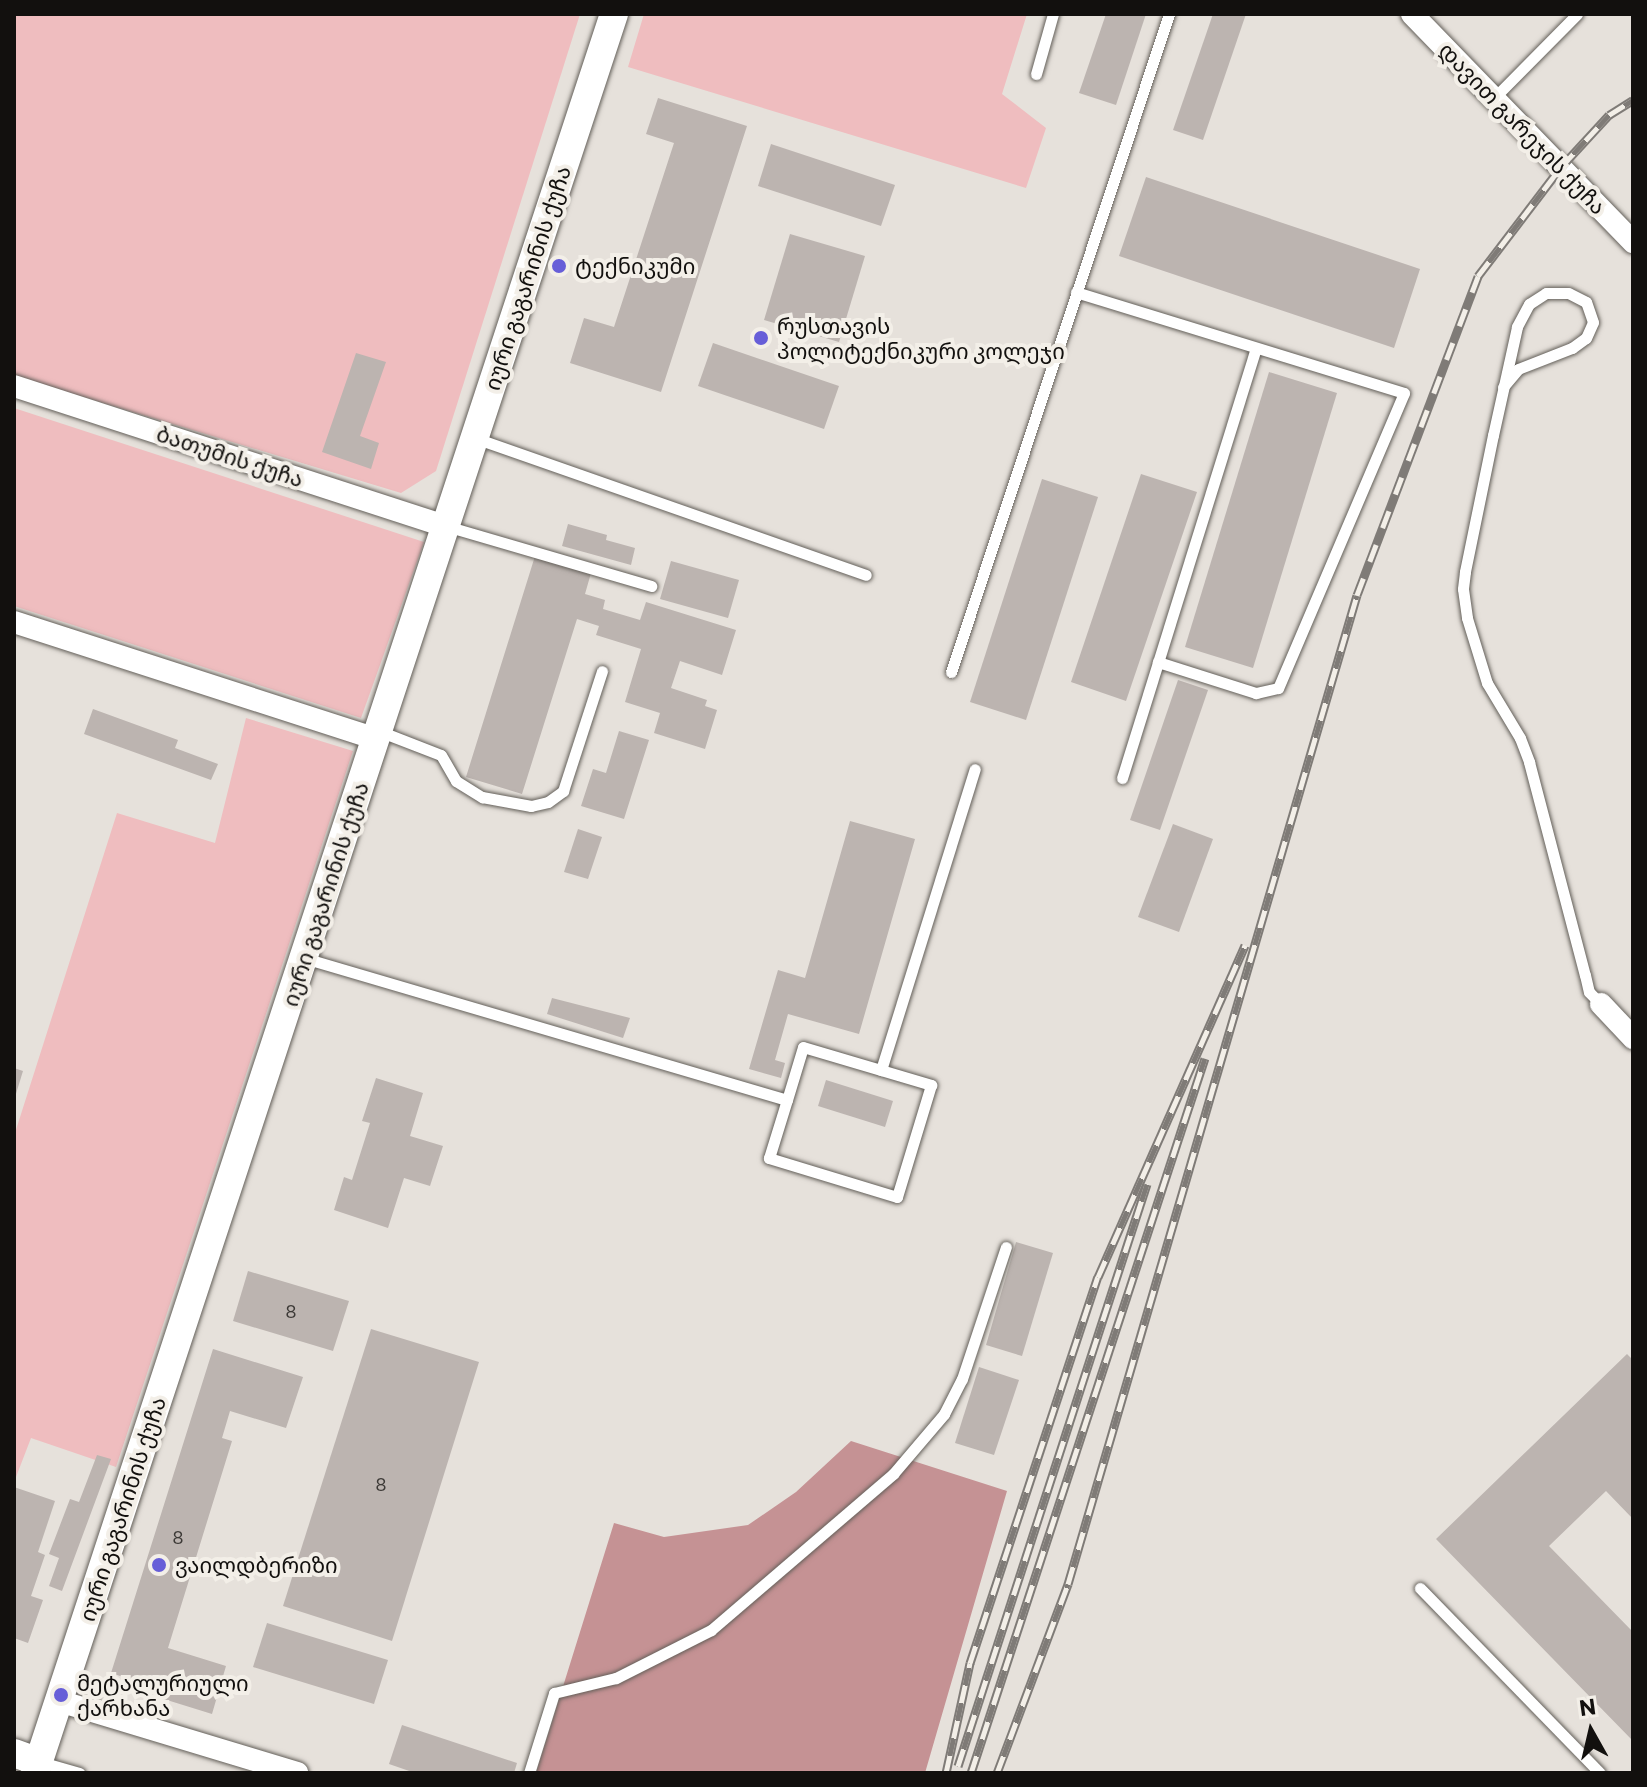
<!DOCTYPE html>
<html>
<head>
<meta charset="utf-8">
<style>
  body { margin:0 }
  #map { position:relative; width:1647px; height:1787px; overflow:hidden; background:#e6e1db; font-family:Commissioner,"Noto Sans Georgian",sans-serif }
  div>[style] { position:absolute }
  .green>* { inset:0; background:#efbdbf }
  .forest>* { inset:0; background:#c59294 }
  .building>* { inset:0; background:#bcb4b0 }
  .roads { filter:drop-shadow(0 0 2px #635f59) drop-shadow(0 0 2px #635f59) }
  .service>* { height:11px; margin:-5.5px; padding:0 5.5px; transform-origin:5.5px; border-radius:5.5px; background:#fff }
  .minor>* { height:22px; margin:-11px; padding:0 11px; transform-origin:11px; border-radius:11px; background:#fff }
  .tertiary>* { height:28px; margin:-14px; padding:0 14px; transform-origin:14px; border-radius:14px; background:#fff }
  .rail>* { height:9px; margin-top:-4.5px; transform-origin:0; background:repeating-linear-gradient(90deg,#f3efe8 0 18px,#7f7b77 0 36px); box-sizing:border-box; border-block:2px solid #7f7b77 }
  .dots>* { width:22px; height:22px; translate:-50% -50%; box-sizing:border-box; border:4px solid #f3efe8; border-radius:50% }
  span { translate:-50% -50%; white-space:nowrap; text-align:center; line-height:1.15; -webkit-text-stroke:8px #f3efe8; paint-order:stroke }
  .number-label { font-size:18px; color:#3c3936 }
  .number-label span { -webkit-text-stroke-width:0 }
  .street-label { font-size:22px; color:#12100e }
  .poi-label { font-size:22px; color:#12100e }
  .left { translate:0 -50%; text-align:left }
  .frame { position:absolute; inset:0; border:16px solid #12100e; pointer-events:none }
  .north { position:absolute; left:1551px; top:1691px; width:80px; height:80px; -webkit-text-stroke:6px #f3efe8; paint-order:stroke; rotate:352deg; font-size:22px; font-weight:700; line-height:32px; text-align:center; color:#12100e }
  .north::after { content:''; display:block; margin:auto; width:28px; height:36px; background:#12100e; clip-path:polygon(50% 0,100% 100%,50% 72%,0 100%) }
</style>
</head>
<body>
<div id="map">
  <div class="green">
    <i style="clip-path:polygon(14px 14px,580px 14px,436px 471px,401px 493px,14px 376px)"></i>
    <i style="clip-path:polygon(644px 14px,1027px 14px,1002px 94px,1046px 128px,1026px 188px,628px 67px)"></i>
    <i style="clip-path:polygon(14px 408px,424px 542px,361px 718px,14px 606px)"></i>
    <i style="clip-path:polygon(246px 718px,353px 751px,116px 1467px,31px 1438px,16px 1477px,14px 1136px,117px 813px,215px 843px)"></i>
  </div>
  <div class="forest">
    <i style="clip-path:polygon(851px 1441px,1007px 1491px,925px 1773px,536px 1773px,614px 1523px,664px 1537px,748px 1525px,796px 1492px)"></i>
  </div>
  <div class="building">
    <i style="clip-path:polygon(1106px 14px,1146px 14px,1116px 105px,1079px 93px)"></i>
    <i style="clip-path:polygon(1213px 14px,1246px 14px,1203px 140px,1173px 130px)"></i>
    <i style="clip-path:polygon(658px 98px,747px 126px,661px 392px,570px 363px,584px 318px,614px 327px,674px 143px,646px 134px)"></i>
    <i style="clip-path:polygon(771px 144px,895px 185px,881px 226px,758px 186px)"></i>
    <i style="clip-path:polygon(1146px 177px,1420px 269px,1394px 348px,1119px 256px)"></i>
    <i style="clip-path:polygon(790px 234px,865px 256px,839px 342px,764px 320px)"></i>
    <i style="clip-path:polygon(713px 343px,839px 386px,824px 429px,698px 386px)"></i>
    <i style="clip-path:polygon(356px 353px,386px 362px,360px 436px,379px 443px,371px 469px,322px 452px)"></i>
    <i style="clip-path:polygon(1269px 372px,1337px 393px,1253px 668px,1185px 647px)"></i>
    <i style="clip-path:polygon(1141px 474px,1197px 492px,1126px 701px,1071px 682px)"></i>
    <i style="clip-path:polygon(1042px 479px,1098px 497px,1026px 720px,970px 702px)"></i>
    <i style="clip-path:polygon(568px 524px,607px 535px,606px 540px,635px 548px,631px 565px,562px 546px)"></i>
    <i style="clip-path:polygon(535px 556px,591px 573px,585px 594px,605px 600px,603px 609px,640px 620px,646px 602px,736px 630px,722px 675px,680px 661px,671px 688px,707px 700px,705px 706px,717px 710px,705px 749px,654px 733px,660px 713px,625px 702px,641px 649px,596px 635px,599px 626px,577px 619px,522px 794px,466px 777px)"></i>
    <i style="clip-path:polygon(671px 561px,739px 580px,728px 618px,660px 599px)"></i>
    <i style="clip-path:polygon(1178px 680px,1208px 690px,1160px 830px,1130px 820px)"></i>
    <i style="clip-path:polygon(93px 709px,178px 740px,175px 748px,218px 764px,211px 780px,84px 734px)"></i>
    <i style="clip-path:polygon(619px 731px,649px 740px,624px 819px,581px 806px,593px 769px,606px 773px)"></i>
    <i style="clip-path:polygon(850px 821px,915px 839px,859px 1034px,788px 1014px,775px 1060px,785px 1063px,781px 1078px,749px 1069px,778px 970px,805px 978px)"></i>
    <i style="clip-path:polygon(1173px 824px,1213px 839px,1179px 932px,1138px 917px)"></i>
    <i style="clip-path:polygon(578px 829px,602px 837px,588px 879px,564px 872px)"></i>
    <i style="clip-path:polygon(552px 998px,630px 1018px,623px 1038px,547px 1014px)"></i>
    <i style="clip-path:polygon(14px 1068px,23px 1071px,15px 1097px,14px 1097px)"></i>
    <i style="clip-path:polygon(376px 1078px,423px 1093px,410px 1136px,443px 1146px,430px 1186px,404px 1178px,388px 1228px,334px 1210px,344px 1177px,352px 1180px,370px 1123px,362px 1121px)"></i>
    <i style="clip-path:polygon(826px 1080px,893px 1101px,885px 1127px,818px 1106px)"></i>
    <i style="clip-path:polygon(1016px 1242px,1053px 1253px,1022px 1356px,986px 1345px)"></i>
    <i style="clip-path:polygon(248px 1271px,349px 1301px,333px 1351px,233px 1321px)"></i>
    <i style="clip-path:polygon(371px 1329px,479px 1362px,392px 1641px,283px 1606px)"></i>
    <i style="clip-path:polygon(213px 1349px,303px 1377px,286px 1428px,230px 1411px,222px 1438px,232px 1441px,168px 1648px,226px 1666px,212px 1714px,154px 1696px,157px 1688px,111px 1673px)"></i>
    <i style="clip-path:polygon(1627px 1354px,1633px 1360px,1633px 1519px,1606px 1491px,1549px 1546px,1633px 1632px,1633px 1741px,1436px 1539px)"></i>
    <i style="clip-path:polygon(979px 1367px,1019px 1380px,994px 1455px,955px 1443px)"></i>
    <i style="clip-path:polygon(97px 1455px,111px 1459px,62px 1591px,49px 1586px,59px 1558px,49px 1554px,70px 1499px,79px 1502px)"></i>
    <i style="clip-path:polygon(14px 1487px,55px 1501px,38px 1552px,45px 1555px,31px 1596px,43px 1600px,28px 1643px,14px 1638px)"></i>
    <i style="clip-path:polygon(267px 1623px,388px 1660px,374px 1704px,253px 1667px)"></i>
    <i style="clip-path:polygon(402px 1725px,517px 1763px,514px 1773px,415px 1773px,389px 1764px)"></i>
  </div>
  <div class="roads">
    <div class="service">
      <i style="left:1036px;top:74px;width:62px;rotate:-74.2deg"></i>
      <i style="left:1494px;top:98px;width:118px;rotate:-45.3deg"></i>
      <i style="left:1076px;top:292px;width:343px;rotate:17.1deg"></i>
      <i style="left:1404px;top:393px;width:321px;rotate:113.1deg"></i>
      <i style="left:1278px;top:688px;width:23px;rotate:167deg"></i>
      <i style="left:1256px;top:693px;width:103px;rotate:-162.4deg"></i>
      <i style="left:1503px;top:387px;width:23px;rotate:-50deg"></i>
      <i style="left:1518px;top:369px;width:58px;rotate:-21.3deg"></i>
      <i style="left:1572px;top:348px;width:17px;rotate:-36deg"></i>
      <i style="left:1586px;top:338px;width:17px;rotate:-66deg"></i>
      <i style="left:1593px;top:322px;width:21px;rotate:-109deg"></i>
      <i style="left:1586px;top:302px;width:20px;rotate:-153deg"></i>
      <i style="left:1568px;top:293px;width:22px;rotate:180deg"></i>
      <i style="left:1546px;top:293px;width:20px;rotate:147deg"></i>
      <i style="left:1529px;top:304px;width:26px;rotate:118deg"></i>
      <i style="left:1517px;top:327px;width:111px;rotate:102.5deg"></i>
      <i style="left:1493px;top:435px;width:140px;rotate:101.6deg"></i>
      <i style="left:1465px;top:572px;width:17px;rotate:97deg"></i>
      <i style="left:1463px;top:589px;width:29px;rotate:82deg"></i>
      <i style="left:1467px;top:618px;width:68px;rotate:72.9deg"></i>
      <i style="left:1487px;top:683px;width:64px;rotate:59deg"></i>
      <i style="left:1520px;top:738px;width:26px;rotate:69deg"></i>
      <i style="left:1529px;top:762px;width:220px;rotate:75.3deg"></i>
      <i style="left:1585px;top:975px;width:17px;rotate:77deg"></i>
      <i style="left:1589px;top:992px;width:17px;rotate:45deg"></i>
      <i style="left:475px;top:438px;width:414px;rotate:19.3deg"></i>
      <i style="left:446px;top:526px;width:214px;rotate:16.3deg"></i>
      <i style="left:951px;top:672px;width:693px;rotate:-71.67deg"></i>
      <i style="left:379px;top:731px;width:66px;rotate:21.2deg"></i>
      <i style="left:441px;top:755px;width:30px;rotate:60deg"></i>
      <i style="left:456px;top:781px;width:31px;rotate:32deg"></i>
      <i style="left:482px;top:797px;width:50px;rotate:10.4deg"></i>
      <i style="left:531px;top:806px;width:17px;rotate:-13deg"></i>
      <i style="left:548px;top:802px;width:19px;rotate:-36deg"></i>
      <i style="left:563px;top:791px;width:126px;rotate:-72deg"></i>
      <i style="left:1122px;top:778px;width:450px;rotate:-72.7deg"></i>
      <i style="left:304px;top:958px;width:503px;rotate:16.38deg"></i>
      <i style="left:787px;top:1100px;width:55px;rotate:-73.2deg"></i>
      <i style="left:803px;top:1047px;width:134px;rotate:16.5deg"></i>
      <i style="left:931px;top:1085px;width:117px;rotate:106.9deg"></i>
      <i style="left:897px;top:1197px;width:134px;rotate:-163.1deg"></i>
      <i style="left:769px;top:1158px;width:61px;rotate:-72.8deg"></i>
      <i style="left:881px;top:1070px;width:315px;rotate:-72.7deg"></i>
      <i style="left:1420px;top:1588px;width:258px;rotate:45.8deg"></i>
      <i style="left:41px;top:1762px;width:40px;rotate:16deg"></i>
      <i style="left:529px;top:1773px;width:84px;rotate:-72.6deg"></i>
      <i style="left:554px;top:1693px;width:64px;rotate:-13.6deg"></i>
      <i style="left:616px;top:1678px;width:106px;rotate:-26.8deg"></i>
      <i style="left:711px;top:1630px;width:240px;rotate:-40.6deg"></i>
      <i style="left:893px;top:1474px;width:79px;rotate:-49.6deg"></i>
      <i style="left:944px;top:1414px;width:39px;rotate:-63deg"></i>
      <i style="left:962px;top:1379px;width:139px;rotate:-71.6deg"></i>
    </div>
    <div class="minor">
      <i style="left:1412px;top:14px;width:318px;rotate:45.9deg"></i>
      <i style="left:14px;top:386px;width:454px;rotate:18deg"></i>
      <i style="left:14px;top:622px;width:380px;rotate:17.9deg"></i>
      <i style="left:1601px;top:1004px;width:47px;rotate:46.7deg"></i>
      <i style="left:59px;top:1701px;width:249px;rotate:16.8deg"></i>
    </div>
    <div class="tertiary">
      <i style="left:14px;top:1753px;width:27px;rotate:20deg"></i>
      <i style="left:35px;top:1773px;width:1852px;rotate:-71.78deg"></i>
    </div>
  </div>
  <div class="rail">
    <i style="left:958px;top:1766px;width:612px;rotate:-72.01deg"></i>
    <i style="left:946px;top:1773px;width:113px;rotate:-77.7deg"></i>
    <i style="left:970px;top:1663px;width:407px;rotate:-71.7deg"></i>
    <i style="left:1098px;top:1277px;width:363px;rotate:-66.1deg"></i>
    <i style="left:971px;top:1773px;width:752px;rotate:-71.88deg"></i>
    <i style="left:997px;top:1773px;width:202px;rotate:-69.4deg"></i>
    <i style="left:1068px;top:1584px;width:1030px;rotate:-73.71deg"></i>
    <i style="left:1357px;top:595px;width:341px;rotate:-69.2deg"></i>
    <i style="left:1478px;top:276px;width:137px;rotate:-52.7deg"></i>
    <i style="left:1561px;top:167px;width:71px;rotate:-47.3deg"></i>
    <i style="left:1609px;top:115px;width:28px;rotate:-32deg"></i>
  </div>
  <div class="dots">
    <i style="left:559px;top:266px;background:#675ed8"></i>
    <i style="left:761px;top:338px;background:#675ed8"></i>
    <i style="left:159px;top:1565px;background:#675ed8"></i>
    <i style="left:61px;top:1695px;background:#675ed8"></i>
  </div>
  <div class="number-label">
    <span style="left:291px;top:1311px">8</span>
    <span style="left:381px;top:1484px">8</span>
    <span style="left:178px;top:1537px">8</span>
  </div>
  <div class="street-label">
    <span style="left:1523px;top:128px;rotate:46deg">დავით გარეჯის ქუჩა</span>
    <span style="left:527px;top:278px;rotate:-72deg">იური გაგარინის ქუჩა</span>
    <span style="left:230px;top:456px;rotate:18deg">ბათუმის ქუჩა</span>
    <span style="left:325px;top:894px;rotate:-72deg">იური გაგარინის ქუჩა</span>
    <span style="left:122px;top:1509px;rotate:-72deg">იური გაგარინის ქუჩა</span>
  </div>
  <div class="poi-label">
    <span class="left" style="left:575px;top:266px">ტექნიკუმი</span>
    <span class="left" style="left:777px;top:338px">რუსთავის<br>პოლიტექნიკური კოლეჯი</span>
    <span class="left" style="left:175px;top:1565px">ვაილდბერიზი</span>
    <span class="left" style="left:77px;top:1695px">მეტალურიული<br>ქარხანა</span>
  </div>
  <div class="frame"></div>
  <div class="north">N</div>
</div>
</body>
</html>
